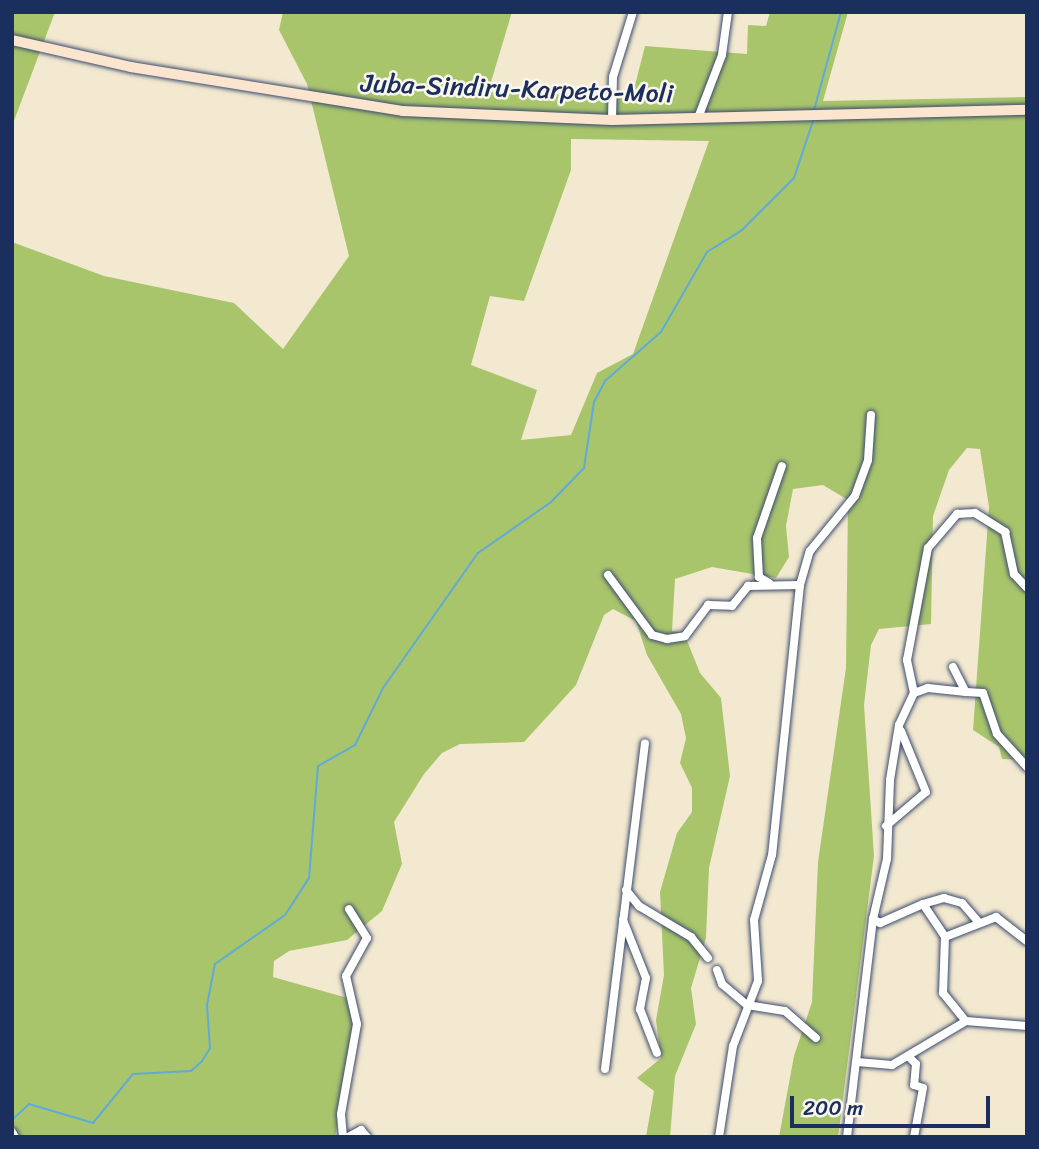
<!DOCTYPE html>
<html>
<head>
<meta charset="utf-8">
<style>
  body { margin:0 }
  #map { position:relative; width:1039px; height:1149px; overflow:hidden; background:#f3e9d0; font-family:Sriracha,sans-serif }
  div>[style] { position:absolute }
  .green>* { inset:0; background:#a9c56c }
  .stream>* { height:2px; margin:-1px; padding:0 1px; transform-origin:1px; border-radius:1px; background:#60aad8 }
  .roads { filter:drop-shadow(0 0 2px #3b4b6f) drop-shadow(0 0 2px #3b4b6f) }
  .street>* { height:8px; margin:-4px; padding:0 4px; transform-origin:4px; border-radius:4px; background:#fff }
  .secondary>* { height:10px; margin:-5px; padding:0 5px; transform-origin:5px; border-radius:5px; background:#fce5cf }
  span { translate:-50% -50%; white-space:nowrap; text-align:center; line-height:1.15; -webkit-text-stroke:5px #fbf7ec; paint-order:stroke }
  .street-label { font-size:26px; color:#1b2f5e }
  .frame { position:absolute; inset:0; border:14px solid #1b2f5e; pointer-events:none }
  .scale { position:absolute; left:790px; top:1096px; width:200px; height:32px; box-sizing:border-box; border:4px solid #1b2f5e; border-top:0; padding-left:9px; font-size:21px; line-height:24px; white-space:nowrap; color:#1b2f5e; -webkit-text-stroke:5px #fbf7ec; paint-order:stroke }
</style>
</head>
<body>
<div id="map">
  <div class="green">
    <i style="clip-path:polygon(12px 12px,55px 12px,12px 126px)"></i>
    <i style="clip-path:polygon(evenodd,283px 12px,512px 12px,488px 92px,632px 97px,645px 46px,747px 54px,748px 25px,766px 26px,770px 12px,848px 12px,823px 101px,1027px 97px,1027px 760px,1002px 759px,999px 747px,973px 730px,989px 507px,980px 449px,967px 448px,949px 470px,933px 516px,931px 624px,879px 629px,871px 645px,864px 705px,874px 856px,838px 1137px,779px 1137px,794px 1056px,812px 1002px,818px 862px,846px 668px,848px 500px,823px 485px,793px 489px,786px 526px,789px 557px,776px 578px,712px 567px,675px 579px,672px 631px,684px 633px,700px 673px,721px 698px,730px 776px,709px 868px,706px 938px,691px 988px,696px 1024px,675px 1076px,670px 1137px,646px 1137px,654px 1091px,637px 1078px,661px 1058px,656px 1020px,664px 975px,660px 892px,677px 833px,692px 812px,692px 788px,680px 763px,686px 738px,681px 714px,647px 655px,636px 621px,613px 609px,604px 615px,576px 685px,524px 742px,460px 744px,442px 753px,424px 774px,394px 822px,402px 864px,382px 911px,347px 940px,289px 951px,274px 961px,273px 977px,351px 999px,358px 1014px,335px 1137px,12px 1137px,12px 242px,104px 276px,234px 303px,283px 349px,349px 256px,307px 84px,279px 30px,283px 12px,571px 139px,709px 141px,633px 354px,597px 373px,571px 435px,521px 440px,537px 390px,471px 365px,490px 296px,524px 301px,571px 170px,571px 139px)"></i>
  </div>
  <div class="stream">
    <i style="left:814px;top:110px;width:102px;rotate:-74.6deg"></i>
    <i style="left:12px;top:1120px;width:23px;rotate:-43deg"></i>
    <i style="left:29px;top:1104px;width:67px;rotate:16.5deg"></i>
    <i style="left:93px;top:1123px;width:63px;rotate:-50.8deg"></i>
    <i style="left:133px;top:1074px;width:58px;rotate:-3deg"></i>
    <i style="left:191px;top:1071px;width:15px;rotate:-42deg"></i>
    <i style="left:202px;top:1061px;width:15px;rotate:-58deg"></i>
    <i style="left:210px;top:1048px;width:43px;rotate:-94deg"></i>
    <i style="left:207px;top:1005px;width:42px;rotate:-79deg"></i>
    <i style="left:215px;top:964px;width:85px;rotate:-35deg"></i>
    <i style="left:285px;top:915px;width:44px;rotate:-57deg"></i>
    <i style="left:309px;top:878px;width:112px;rotate:-85.4deg"></i>
    <i style="left:318px;top:766px;width:43px;rotate:-29.6deg"></i>
    <i style="left:355px;top:745px;width:64px;rotate:-63.8deg"></i>
    <i style="left:383px;top:688px;width:165px;rotate:-54.9deg"></i>
    <i style="left:478px;top:553px;width:89px;rotate:-34.9deg"></i>
    <i style="left:551px;top:502px;width:47px;rotate:-45.9deg"></i>
    <i style="left:584px;top:468px;width:67px;rotate:-81.4deg"></i>
    <i style="left:594px;top:402px;width:24px;rotate:-62deg"></i>
    <i style="left:605px;top:381px;width:74px;rotate:-41.2deg"></i>
    <i style="left:661px;top:332px;width:92px;rotate:-60.1deg"></i>
    <i style="left:707px;top:252px;width:40px;rotate:-32deg"></i>
    <i style="left:741px;top:231px;width:75px;rotate:-45deg"></i>
    <i style="left:794px;top:178px;width:60px;rotate:-71.6deg"></i>
  </div>
  <div class="roads">
    <div class="street">
      <i style="left:698px;top:118px;width:67px;rotate:-69.1deg"></i>
      <i style="left:722px;top:55px;width:43px;rotate:-82.1deg"></i>
      <i style="left:612px;top:120px;width:43px;rotate:-88.7deg"></i>
      <i style="left:613px;top:77px;width:68px;rotate:-72.9deg"></i>
      <i style="left:608px;top:575px;width:74px;rotate:53.7deg"></i>
      <i style="left:652px;top:635px;width:16px;rotate:15deg"></i>
      <i style="left:667px;top:639px;width:18px;rotate:-9deg"></i>
      <i style="left:685px;top:636px;width:39px;rotate:-53deg"></i>
      <i style="left:708px;top:605px;width:24px;rotate:2deg"></i>
      <i style="left:732px;top:606px;width:26px;rotate:-51deg"></i>
      <i style="left:748px;top:586px;width:52px;rotate:-1.1deg"></i>
      <i style="left:800px;top:585px;width:271px;rotate:95.9deg"></i>
      <i style="left:772px;top:855px;width:67px;rotate:105.5deg"></i>
      <i style="left:754px;top:920px;width:61px;rotate:86.2deg"></i>
      <i style="left:758px;top:981px;width:70px;rotate:111deg"></i>
      <i style="left:733px;top:1046px;width:92px;rotate:98.7deg"></i>
      <i style="left:769px;top:583px;width:12px;rotate:-149deg"></i>
      <i style="left:759px;top:577px;width:39px;rotate:-93deg"></i>
      <i style="left:757px;top:538px;width:76px;rotate:-70.9deg"></i>
      <i style="left:800px;top:585px;width:35px;rotate:-74deg"></i>
      <i style="left:810px;top:551px;width:71px;rotate:-50.7deg"></i>
      <i style="left:855px;top:496px;width:38px;rotate:-70deg"></i>
      <i style="left:868px;top:460px;width:45px;rotate:-86.2deg"></i>
      <i style="left:953px;top:667px;width:28px;rotate:63deg"></i>
      <i style="left:966px;top:692px;width:17px;rotate:3deg"></i>
      <i style="left:983px;top:693px;width:43px;rotate:71.1deg"></i>
      <i style="left:997px;top:734px;width:45px;rotate:47.7deg"></i>
      <i style="left:914px;top:693px;width:15px;rotate:-20deg"></i>
      <i style="left:928px;top:688px;width:38px;rotate:6deg"></i>
      <i style="left:886px;top:826px;width:52px;rotate:-40.4deg"></i>
      <i style="left:926px;top:792px;width:66px;rotate:-112.3deg"></i>
      <i style="left:626px;top:890px;width:21px;rotate:51deg"></i>
      <i style="left:639px;top:906px;width:61px;rotate:30.8deg"></i>
      <i style="left:691px;top:937px;width:27px;rotate:51deg"></i>
      <i style="left:923px;top:904px;width:22px;rotate:-16deg"></i>
      <i style="left:944px;top:898px;width:19px;rotate:16deg"></i>
      <i style="left:962px;top:903px;width:23px;rotate:49deg"></i>
      <i style="left:873px;top:919px;width:8px;rotate:30deg"></i>
      <i style="left:880px;top:923px;width:47px;rotate:-23.8deg"></i>
      <i style="left:923px;top:904px;width:40px;rotate:56deg"></i>
      <i style="left:945px;top:937px;width:56px;rotate:92deg"></i>
      <i style="left:943px;top:993px;width:36px;rotate:51deg"></i>
      <i style="left:966px;top:1021px;width:61px;rotate:4.7deg"></i>
      <i style="left:623px;top:920px;width:62px;rotate:68.4deg"></i>
      <i style="left:646px;top:978px;width:32px;rotate:101deg"></i>
      <i style="left:640px;top:1009px;width:47px;rotate:68.9deg"></i>
      <i style="left:945px;top:937px;width:55px;rotate:-21.4deg"></i>
      <i style="left:996px;top:917px;width:39px;rotate:38deg"></i>
      <i style="left:717px;top:970px;width:15px;rotate:70deg"></i>
      <i style="left:722px;top:984px;width:33px;rotate:40deg"></i>
      <i style="left:747px;top:1005px;width:38px;rotate:9deg"></i>
      <i style="left:785px;top:1011px;width:41px;rotate:41.1deg"></i>
      <i style="left:908px;top:1056px;width:11px;rotate:45deg"></i>
      <i style="left:916px;top:1064px;width:21px;rotate:95deg"></i>
      <i style="left:914px;top:1085px;width:9px;rotate:18deg"></i>
      <i style="left:923px;top:1088px;width:50px;rotate:100.4deg"></i>
      <i style="left:857px;top:1062px;width:35px;rotate:5deg"></i>
      <i style="left:892px;top:1065px;width:86px;rotate:-30.7deg"></i>
      <i style="left:605px;top:1069px;width:328px;rotate:-83deg"></i>
      <i style="left:12px;top:1132px;width:6px;rotate:59deg"></i>
      <i style="left:343px;top:1137px;width:23px;rotate:-95deg"></i>
      <i style="left:341px;top:1114px;width:91px;rotate:-79.9deg"></i>
      <i style="left:357px;top:1024px;width:49px;rotate:-102.9deg"></i>
      <i style="left:346px;top:976px;width:43px;rotate:-61.1deg"></i>
      <i style="left:367px;top:938px;width:34px;rotate:-122deg"></i>
      <i style="left:348px;top:1137px;width:15px;rotate:-28deg"></i>
      <i style="left:361px;top:1130px;width:9px;rotate:49deg"></i>
      <i style="left:847px;top:1137px;width:220px;rotate:-83.2deg"></i>
      <i style="left:873px;top:919px;width:62px;rotate:-76.9deg"></i>
      <i style="left:887px;top:859px;width:79px;rotate:-87.8deg"></i>
      <i style="left:890px;top:780px;width:56px;rotate:-80.7deg"></i>
      <i style="left:899px;top:725px;width:35px;rotate:-65deg"></i>
      <i style="left:914px;top:693px;width:34px;rotate:-102deg"></i>
      <i style="left:907px;top:660px;width:114px;rotate:-79.4deg"></i>
      <i style="left:928px;top:548px;width:45px;rotate:-49.5deg"></i>
      <i style="left:957px;top:514px;width:18px;rotate:-3deg"></i>
      <i style="left:975px;top:513px;width:36px;rotate:32deg"></i>
      <i style="left:1005px;top:532px;width:43px;rotate:77.9deg"></i>
      <i style="left:1014px;top:574px;width:19px;rotate:47deg"></i>
    </div>
    <div class="secondary">
      <i style="left:12px;top:40px;width:122px;rotate:12.8deg"></i>
      <i style="left:131px;top:67px;width:276px;rotate:9.2deg"></i>
      <i style="left:403px;top:111px;width:209px;rotate:2.5deg"></i>
      <i style="left:612px;top:120px;width:415px;rotate:-1.4deg"></i>
    </div>
  </div>
  <div class="street-label">
    <span style="left:517px;top:89px;rotate:2deg">Juba-Sindiru-Karpeto-Moli</span>
  </div>
  <div class="frame"></div>
  <div class="scale">200 m</div>
</div>
</body>
</html>
